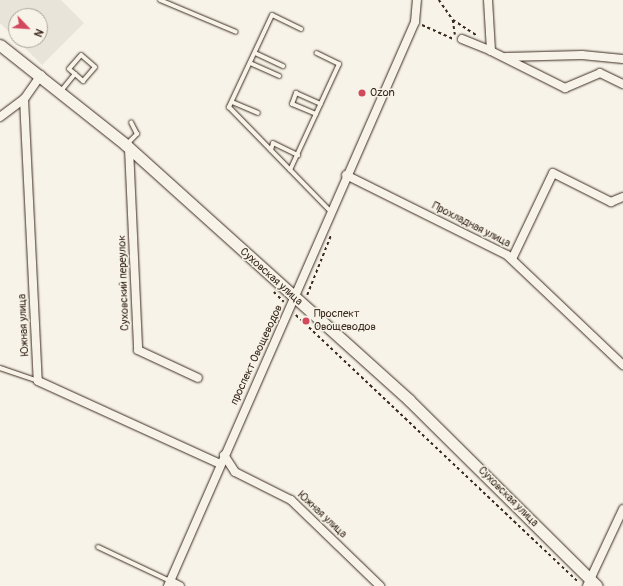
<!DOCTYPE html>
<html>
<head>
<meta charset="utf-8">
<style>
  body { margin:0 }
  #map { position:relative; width:623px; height:586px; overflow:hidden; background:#f7f3e8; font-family:Pangolin,sans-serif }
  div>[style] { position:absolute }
  .built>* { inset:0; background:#e9e4d9 }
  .path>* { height:1.5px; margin-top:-0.75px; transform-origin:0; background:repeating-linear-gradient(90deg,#3b2a1e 0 3px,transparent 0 6px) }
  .roads { filter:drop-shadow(0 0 1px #3b2a1e) drop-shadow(0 0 1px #3b2a1e) }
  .lane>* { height:4px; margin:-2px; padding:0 2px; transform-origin:2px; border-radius:2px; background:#f7f3e8 }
  .street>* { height:8px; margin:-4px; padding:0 4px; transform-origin:4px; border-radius:4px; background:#f7f3e8 }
  .secondary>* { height:11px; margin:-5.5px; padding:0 5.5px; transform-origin:5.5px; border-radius:5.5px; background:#f7f3e8 }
  .dots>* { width:11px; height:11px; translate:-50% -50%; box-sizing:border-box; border:2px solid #f7f3e8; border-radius:50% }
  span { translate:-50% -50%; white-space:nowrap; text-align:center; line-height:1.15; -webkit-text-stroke:3px #f7f3e8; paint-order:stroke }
  .poi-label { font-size:11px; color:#3b2a1e }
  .left { translate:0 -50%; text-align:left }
  .street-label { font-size:11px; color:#3b2a1e }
  .north { position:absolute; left:8px; top:8px; width:40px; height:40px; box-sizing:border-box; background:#f7f3e8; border:1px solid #aca397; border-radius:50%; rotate:115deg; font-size:11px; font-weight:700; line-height:16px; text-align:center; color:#3b2a1e }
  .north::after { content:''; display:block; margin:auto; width:14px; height:18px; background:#d1495b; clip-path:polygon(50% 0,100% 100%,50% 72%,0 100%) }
</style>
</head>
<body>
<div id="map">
  <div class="built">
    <i style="clip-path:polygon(0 0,61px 0,84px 23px,42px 65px,17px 40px,40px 40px,40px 16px,16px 16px,16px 39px,0 23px)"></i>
  </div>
  <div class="path">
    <i style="left:439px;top:0;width:24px;rotate:55deg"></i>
    <i style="left:453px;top:20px;width:15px;rotate:82deg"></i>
    <i style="left:453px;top:20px;width:30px;rotate:33deg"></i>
    <i style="left:422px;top:25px;width:35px;rotate:24deg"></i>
    <i style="left:274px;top:292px;width:14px;rotate:45deg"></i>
    <i style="left:307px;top:295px;width:65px;rotate:-68.2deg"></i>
    <i style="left:296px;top:315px;width:390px;rotate:43.4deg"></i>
  </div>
  <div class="roads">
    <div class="lane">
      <i style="left:160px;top:0;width:82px;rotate:22.8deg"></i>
      <i style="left:301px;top:29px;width:32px;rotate:-154deg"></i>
      <i style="left:272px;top:15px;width:102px;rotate:115.1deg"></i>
      <i style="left:229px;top:107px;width:146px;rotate:45.8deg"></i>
      <i style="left:255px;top:53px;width:31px;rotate:25deg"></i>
      <i style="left:250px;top:63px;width:32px;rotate:24deg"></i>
      <i style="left:61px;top:91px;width:22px;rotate:-51deg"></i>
      <i style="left:75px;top:74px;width:11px;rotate:41deg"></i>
      <i style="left:83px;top:81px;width:18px;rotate:-49deg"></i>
      <i style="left:95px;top:67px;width:18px;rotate:-139deg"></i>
      <i style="left:81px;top:55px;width:18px;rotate:131deg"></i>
      <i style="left:69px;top:69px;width:8px;rotate:40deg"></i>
      <i style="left:232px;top:102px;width:28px;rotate:23deg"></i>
      <i style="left:316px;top:114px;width:26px;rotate:-157deg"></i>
      <i style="left:292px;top:104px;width:12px;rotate:-70deg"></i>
      <i style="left:296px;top:93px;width:27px;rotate:24deg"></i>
      <i style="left:126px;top:145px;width:16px;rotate:-45deg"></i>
      <i style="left:137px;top:134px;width:13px;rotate:-117deg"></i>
      <i style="left:271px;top:150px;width:7px;rotate:-74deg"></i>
      <i style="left:273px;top:143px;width:28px;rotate:26deg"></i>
      <i style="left:290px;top:170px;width:117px;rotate:-65.2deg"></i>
      <i style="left:339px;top:64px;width:25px;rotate:-154deg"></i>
      <i style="left:0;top:368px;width:40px;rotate:18.9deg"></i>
      <i style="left:98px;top:547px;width:80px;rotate:25.3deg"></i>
    </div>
    <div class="street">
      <i style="left:488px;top:0;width:51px;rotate:86.6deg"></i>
      <i style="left:491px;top:51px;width:83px;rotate:26.6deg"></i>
      <i style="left:565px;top:88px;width:38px;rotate:-23deg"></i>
      <i style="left:600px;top:73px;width:25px;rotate:26deg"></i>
      <i style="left:462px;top:39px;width:31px;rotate:22deg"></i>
      <i style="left:506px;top:57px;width:76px;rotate:-1.5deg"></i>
      <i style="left:582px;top:55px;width:41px;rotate:5.6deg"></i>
      <i style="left:41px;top:75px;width:29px;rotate:125deg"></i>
      <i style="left:24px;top:99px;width:282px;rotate:87.2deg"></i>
      <i style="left:38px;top:381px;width:200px;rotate:24.5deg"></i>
      <i style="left:0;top:117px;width:30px;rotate:-37deg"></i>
      <i style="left:129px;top:148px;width:202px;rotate:87.4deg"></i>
      <i style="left:138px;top:350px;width:66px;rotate:25deg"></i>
      <i style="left:346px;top:175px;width:180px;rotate:26.4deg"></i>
      <i style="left:507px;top:255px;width:160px;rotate:43.5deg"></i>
      <i style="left:512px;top:259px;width:95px;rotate:-64.5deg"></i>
      <i style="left:553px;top:173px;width:65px;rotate:26.6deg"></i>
      <i style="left:611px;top:202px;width:13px;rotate:-23deg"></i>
      <i style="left:224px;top:455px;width:20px;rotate:57deg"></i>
      <i style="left:235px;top:472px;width:63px;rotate:26.6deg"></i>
      <i style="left:291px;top:500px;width:124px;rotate:44deg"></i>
      <i style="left:170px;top:581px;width:11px;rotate:27deg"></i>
      <i style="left:168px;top:586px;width:616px;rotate:-66.35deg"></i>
      <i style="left:415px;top:22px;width:22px;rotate:-85deg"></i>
      <i style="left:587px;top:586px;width:85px;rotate:-64.9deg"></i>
    </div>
    <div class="secondary">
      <i style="left:0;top:45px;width:161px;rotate:38.4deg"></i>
      <i style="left:126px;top:145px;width:381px;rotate:42deg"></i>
      <i style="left:409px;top:400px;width:264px;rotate:44.7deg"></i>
    </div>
  </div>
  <div class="dots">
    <i style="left:362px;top:93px;background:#d1495b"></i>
    <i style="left:306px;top:321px;background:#d1495b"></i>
  </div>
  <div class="poi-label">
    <span class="left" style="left:370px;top:93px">Ozon</span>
    <span class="left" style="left:314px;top:321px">Проспект<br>Овощеводов</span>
  </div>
  <div class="street-label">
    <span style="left:471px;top:225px;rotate:27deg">Прохладная улица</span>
    <span style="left:271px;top:277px;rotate:42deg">Суховская улица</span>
    <span style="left:124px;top:283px;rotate:-92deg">Суховский переулок</span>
    <span style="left:24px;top:325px;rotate:-93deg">Южная улица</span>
    <span style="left:257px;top:355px;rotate:-65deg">проспект Овощеводов</span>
    <span style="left:508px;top:497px;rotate:45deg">Суховская улица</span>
    <span style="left:322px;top:515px;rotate:43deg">Южная улица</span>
  </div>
  <div class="north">N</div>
</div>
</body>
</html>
